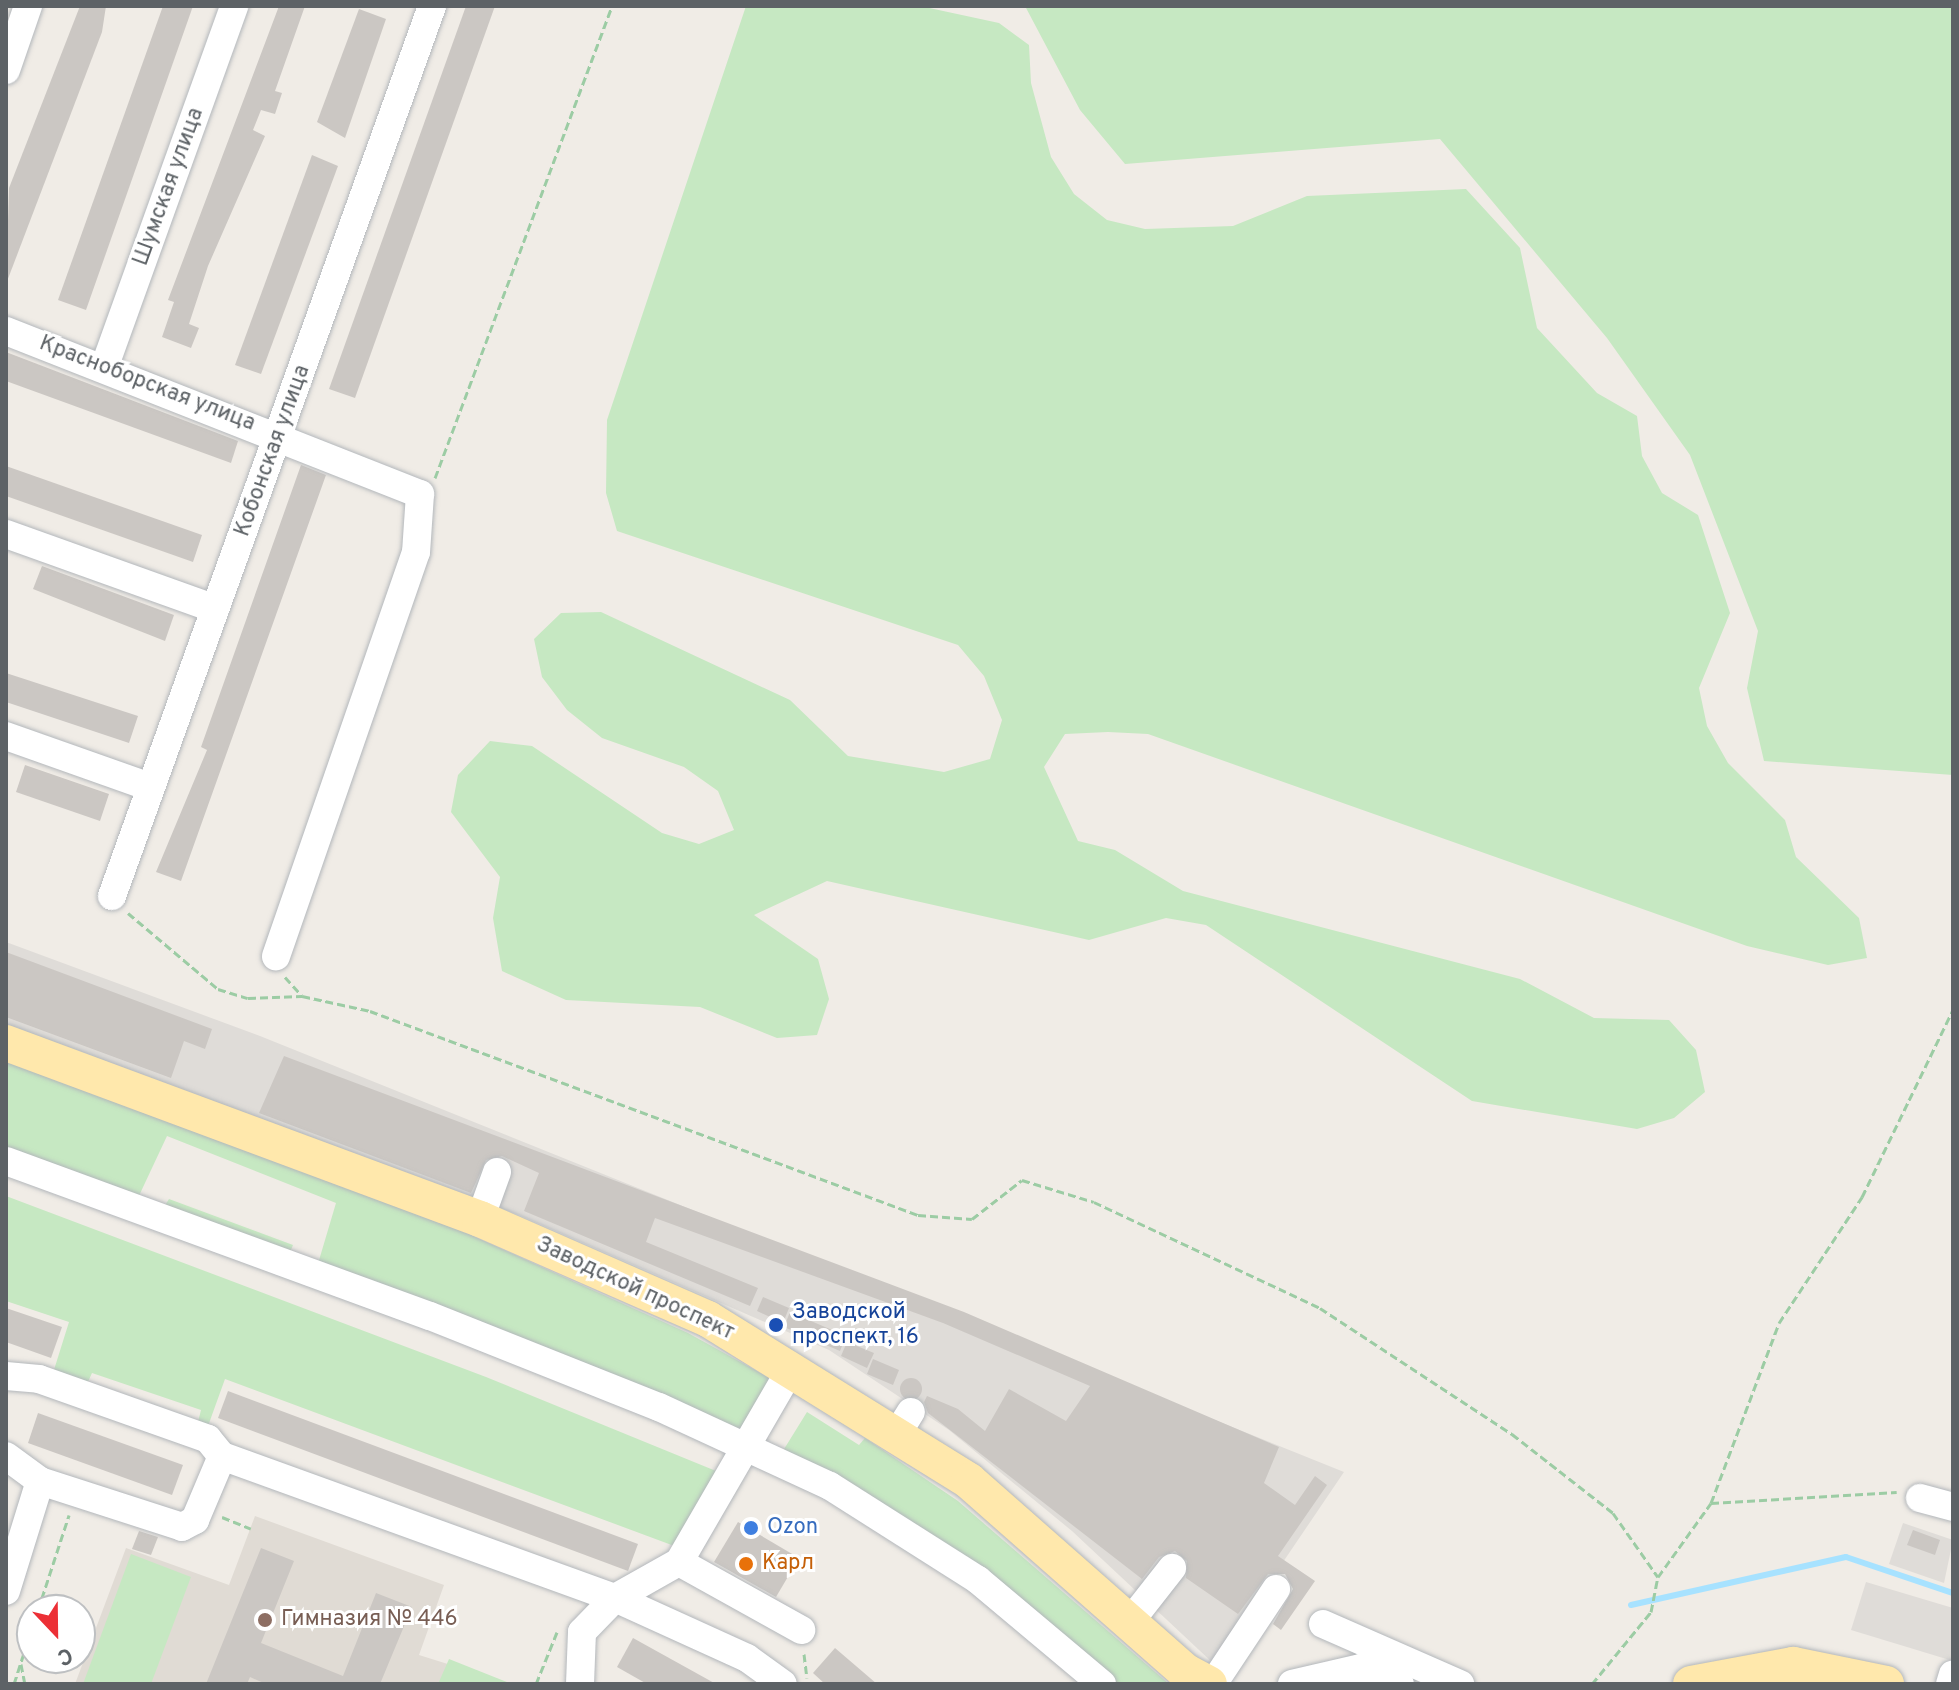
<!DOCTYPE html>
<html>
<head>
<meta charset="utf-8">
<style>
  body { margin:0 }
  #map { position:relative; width:1959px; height:1690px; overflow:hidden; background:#f0ece6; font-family:Overpass,sans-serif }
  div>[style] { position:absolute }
  .industrial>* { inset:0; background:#dfdcd8 }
  .education>* { inset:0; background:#e0dbd4 }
  .green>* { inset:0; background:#c6e8c2 }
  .stream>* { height:6px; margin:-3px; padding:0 3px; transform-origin:3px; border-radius:3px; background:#a7e2ff }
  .building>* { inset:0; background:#cbc7c3 }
  .round { border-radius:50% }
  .path>* { height:3px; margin-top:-1.5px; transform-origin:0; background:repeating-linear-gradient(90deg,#9ccca4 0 8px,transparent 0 12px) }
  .roads { filter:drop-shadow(0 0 2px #b3b7bb) drop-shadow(0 0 2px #b3b7bb) }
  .minor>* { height:28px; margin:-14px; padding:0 14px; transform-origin:14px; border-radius:14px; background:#fff }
  .major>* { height:36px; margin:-18px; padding:0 18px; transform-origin:18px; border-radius:18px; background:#ffe8ac }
  .dots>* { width:22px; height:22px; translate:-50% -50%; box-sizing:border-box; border:4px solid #fff; border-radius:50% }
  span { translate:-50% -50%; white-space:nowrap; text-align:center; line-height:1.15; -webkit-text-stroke:6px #fff; paint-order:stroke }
  .street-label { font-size:22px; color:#5d6266 }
  .transit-label { font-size:22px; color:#164399 }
  .left { translate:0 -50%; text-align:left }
  .shop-label { font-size:22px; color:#366cbe }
  .food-label { font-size:22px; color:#c56008 }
  .education-label { font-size:22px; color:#785e54 }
  .frame { position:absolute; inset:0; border:8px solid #5d6266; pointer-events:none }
  .north { position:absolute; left:16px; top:1594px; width:80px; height:80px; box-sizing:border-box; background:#fff; border:2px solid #bec0c2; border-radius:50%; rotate:158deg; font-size:22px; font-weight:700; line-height:32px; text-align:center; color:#5d6266 }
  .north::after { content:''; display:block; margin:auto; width:28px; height:36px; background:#ec3036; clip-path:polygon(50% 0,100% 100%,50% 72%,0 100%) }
</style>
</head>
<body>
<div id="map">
  <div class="industrial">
    <i style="clip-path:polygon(6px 942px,260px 1036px,1344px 1472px,1214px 1664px,1072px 1531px,949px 1430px,829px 1350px,519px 1215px,6px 1024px)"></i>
    <i style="clip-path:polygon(1903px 1523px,1953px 1540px,1944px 1583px,1889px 1564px)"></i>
    <i style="clip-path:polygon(1866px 1582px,1953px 1608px,1953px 1661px,1851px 1630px)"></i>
  </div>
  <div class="education">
    <i style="clip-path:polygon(255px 1516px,444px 1585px,419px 1655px,512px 1684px,75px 1684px,126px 1548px,229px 1585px)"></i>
  </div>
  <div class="green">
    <i style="clip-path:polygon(746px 6px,920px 6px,999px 23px,1029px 45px,1031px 83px,1051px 157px,1074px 194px,1107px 220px,1145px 229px,1233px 226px,1307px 196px,1466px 189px,1520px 248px,1537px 328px,1597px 393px,1637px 416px,1642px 456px,1662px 493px,1698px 515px,1730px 613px,1699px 688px,1707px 726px,1728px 763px,1785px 820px,1796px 857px,1859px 918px,1867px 958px,1828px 965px,1747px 946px,1148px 734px,1108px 732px,1065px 734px,1044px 767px,1078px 841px,1115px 850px,1183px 891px,1520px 979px,1594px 1018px,1669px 1020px,1696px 1050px,1705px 1092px,1674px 1118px,1637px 1129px,1472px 1101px,1206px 925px,1166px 918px,1089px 940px,827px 881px,754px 915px,818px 959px,829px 999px,817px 1035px,777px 1038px,700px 1007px,566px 1000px,502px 971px,493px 918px,500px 877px,451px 812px,458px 775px,490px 741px,532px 746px,662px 833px,699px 844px,734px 830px,718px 791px,684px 767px,602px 738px,567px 710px,542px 677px,534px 639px,561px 613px,601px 612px,790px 700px,848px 756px,944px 772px,990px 759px,1002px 720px,984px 676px,958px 645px,617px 531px,606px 493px,607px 420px)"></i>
    <i style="clip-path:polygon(1025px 6px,1953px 6px,1953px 775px,1764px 761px,1747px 688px,1758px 631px,1690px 455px,1607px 338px,1440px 139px,1125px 164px,1080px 110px)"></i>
    <i style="clip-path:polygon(6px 1061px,464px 1232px,688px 1333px,773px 1380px,739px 1435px,317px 1267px,336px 1203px,167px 1136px,137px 1200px,6px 1153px)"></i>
    <i style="clip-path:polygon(6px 1196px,486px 1377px,716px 1471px,677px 1547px,225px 1379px,208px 1426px,198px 1422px,201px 1410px,92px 1373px,87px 1384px,53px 1373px,69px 1322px,6px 1301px)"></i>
    <i style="clip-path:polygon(169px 1199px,293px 1245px,288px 1257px,162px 1210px)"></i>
    <i style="clip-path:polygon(807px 1412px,859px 1445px,865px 1438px,958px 1501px,1169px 1684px,1111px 1684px,781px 1454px)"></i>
    <i style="clip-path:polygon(131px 1554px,191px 1577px,151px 1684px,83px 1684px)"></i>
    <i style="clip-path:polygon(449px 1659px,512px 1684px,438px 1684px)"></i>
  </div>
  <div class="stream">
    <i style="left:1631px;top:1605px;width:220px;rotate:-12.6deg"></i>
    <i style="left:1846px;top:1557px;width:113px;rotate:18.6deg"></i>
  </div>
  <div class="building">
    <i style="clip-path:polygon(80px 6px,106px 6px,102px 32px,6px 284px,9px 188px)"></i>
    <i style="clip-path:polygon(163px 6px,193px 6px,86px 310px,58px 300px)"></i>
    <i style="clip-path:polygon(279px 6px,305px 6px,275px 91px,282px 93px,275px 114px,261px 110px,253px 130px,265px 136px,208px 266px,189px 324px,199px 328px,191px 348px,162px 337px,174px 302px,168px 300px)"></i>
    <i style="clip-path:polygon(466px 6px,495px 6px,355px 398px,329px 389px)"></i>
    <i style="clip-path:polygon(359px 9px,386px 19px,345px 138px,317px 122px)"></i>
    <i style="clip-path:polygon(312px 155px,338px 166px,261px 374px,235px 365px)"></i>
    <i style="clip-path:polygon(6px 352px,238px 441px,231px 463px,6px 381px)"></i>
    <i style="clip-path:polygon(301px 465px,326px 475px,181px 881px,156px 872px,207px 750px,201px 747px)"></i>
    <i style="clip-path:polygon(6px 466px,202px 535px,193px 562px,6px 496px)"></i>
    <i style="clip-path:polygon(42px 566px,174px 615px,165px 641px,33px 589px)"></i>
    <i style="clip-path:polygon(6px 673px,138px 716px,129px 743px,6px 702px)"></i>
    <i style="clip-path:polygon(25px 765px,109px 794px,100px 821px,16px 792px)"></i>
    <i style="clip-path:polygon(6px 952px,212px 1029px,205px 1049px,184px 1041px,171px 1078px,6px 1017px)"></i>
    <i style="clip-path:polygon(284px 1056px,964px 1312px,1279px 1447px,1264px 1483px,1295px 1505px,1315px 1476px,1327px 1485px,1278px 1556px,1315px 1581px,1281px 1630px,1273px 1624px,1293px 1589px,1285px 1574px,1268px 1574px,1238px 1614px,1186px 1578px,1187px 1561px,1175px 1551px,1159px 1557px,1142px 1579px,928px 1413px,924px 1402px,927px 1396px,958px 1409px,985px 1431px,1009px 1389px,1066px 1421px,1090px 1386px,943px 1323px,655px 1218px,646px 1242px,758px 1288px,750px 1306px,524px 1211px,539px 1173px,502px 1156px,486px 1160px,471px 1193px,259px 1113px)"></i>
    <i style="clip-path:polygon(763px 1297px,789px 1308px,783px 1323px,757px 1311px)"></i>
    <i style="clip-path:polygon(6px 1308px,62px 1327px,51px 1358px,6px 1342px)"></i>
    <i style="clip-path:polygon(790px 1312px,846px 1336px,840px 1351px,784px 1327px)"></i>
    <i style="clip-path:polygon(847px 1342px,874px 1353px,867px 1368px,841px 1356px)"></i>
    <i style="clip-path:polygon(873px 1359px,899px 1370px,893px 1385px,867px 1374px)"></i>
    <i class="round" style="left:900px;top:1378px;width:22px;height:22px"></i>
    <i style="clip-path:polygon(228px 1391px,638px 1544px,628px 1571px,218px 1418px)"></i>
    <i style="clip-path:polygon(38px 1413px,183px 1465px,172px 1495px,28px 1443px)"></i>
    <i style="clip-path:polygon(738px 1522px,799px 1558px,776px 1597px,714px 1562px)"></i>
    <i style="clip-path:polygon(1913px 1530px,1940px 1540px,1935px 1555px,1907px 1545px)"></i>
    <i style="clip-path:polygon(139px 1531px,158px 1537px,151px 1555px,132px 1549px)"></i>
    <i style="clip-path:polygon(261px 1548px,294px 1561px,261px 1643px,343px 1676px,376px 1593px,412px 1607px,380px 1684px,266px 1684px,250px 1677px,247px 1684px,206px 1684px)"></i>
    <i style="clip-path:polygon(633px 1638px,716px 1684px,647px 1684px,617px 1667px)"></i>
    <i style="clip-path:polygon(835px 1648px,877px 1684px,825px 1684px,813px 1673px)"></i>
  </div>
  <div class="path">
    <i style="left:435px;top:478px;width:504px;rotate:-69.44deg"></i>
    <i style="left:128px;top:913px;width:118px;rotate:40.2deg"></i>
    <i style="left:218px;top:989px;width:31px;rotate:17deg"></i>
    <i style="left:248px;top:998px;width:54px;rotate:-2.1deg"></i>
    <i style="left:285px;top:977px;width:25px;rotate:48deg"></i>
    <i style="left:302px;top:996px;width:70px;rotate:12.4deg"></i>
    <i style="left:370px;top:1011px;width:585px;rotate:20.42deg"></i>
    <i style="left:918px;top:1215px;width:54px;rotate:4.2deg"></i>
    <i style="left:972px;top:1219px;width:63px;rotate:-38deg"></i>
    <i style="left:1022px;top:1180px;width:75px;rotate:17deg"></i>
    <i style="left:1094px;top:1202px;width:250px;rotate:25.1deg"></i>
    <i style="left:1320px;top:1308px;width:230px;rotate:33.3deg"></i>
    <i style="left:1512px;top:1434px;width:128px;rotate:38deg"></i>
    <i style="left:1613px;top:1513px;width:78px;rotate:54.9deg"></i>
    <i style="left:1711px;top:1503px;width:186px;rotate:-3.4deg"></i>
    <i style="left:222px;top:1517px;width:31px;rotate:22deg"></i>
    <i style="left:38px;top:1610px;width:100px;rotate:-71.9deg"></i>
    <i style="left:804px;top:1654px;width:24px;rotate:83deg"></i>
    <i style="left:21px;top:1664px;width:20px;rotate:79deg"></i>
    <i style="left:14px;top:1684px;width:59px;rotate:-72.2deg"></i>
    <i style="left:536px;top:1684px;width:56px;rotate:-68deg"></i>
    <i style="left:1592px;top:1684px;width:93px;rotate:-50.7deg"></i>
    <i style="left:1651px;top:1612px;width:36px;rotate:-79deg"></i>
    <i style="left:1658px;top:1577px;width:91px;rotate:-54.4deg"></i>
    <i style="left:1711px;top:1503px;width:192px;rotate:-69.3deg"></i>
    <i style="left:1779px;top:1323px;width:151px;rotate:-56.6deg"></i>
    <i style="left:1862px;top:1197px;width:208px;rotate:-64.1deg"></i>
  </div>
  <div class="roads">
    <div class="minor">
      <i style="left:6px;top:70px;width:68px;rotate:-71deg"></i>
      <i style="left:6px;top:331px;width:445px;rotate:21.5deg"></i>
      <i style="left:420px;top:494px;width:58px;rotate:93.9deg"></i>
      <i style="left:416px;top:552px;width:428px;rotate:109.1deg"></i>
      <i style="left:104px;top:368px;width:385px;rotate:-70.2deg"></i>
      <i style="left:6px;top:534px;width:222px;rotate:19.7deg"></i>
      <i style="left:6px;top:736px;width:153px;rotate:19.5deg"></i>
      <i style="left:112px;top:896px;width:946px;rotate:-70.22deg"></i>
      <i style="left:6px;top:1161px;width:451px;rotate:20.1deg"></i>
      <i style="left:430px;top:1316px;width:246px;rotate:21.7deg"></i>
      <i style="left:659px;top:1407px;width:188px;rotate:24.8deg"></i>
      <i style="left:830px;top:1486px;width:175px;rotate:32.4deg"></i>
      <i style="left:978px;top:1580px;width:162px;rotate:40deg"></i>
      <i style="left:480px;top:1219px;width:50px;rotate:-70.1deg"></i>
      <i style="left:6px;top:1376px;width:33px;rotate:5deg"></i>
      <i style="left:39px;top:1379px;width:179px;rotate:19.5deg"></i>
      <i style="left:208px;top:1439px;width:22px;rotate:51deg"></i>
      <i style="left:222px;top:1456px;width:418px;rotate:19.9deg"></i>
      <i style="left:615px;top:1598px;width:73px;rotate:-29.4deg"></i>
      <i style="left:679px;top:1562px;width:225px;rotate:-59.9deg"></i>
      <i style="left:897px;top:1434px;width:26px;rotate:-58deg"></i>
      <i style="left:6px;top:1456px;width:42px;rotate:36.3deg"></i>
      <i style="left:40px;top:1481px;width:115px;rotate:107.2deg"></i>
      <i style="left:40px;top:1481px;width:149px;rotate:17.9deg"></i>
      <i style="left:182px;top:1527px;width:15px;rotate:-28deg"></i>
      <i style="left:195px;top:1520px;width:69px;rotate:-67.1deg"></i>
      <i style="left:1920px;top:1498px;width:34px;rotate:15deg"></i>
      <i style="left:679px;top:1562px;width:140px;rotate:29.1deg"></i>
      <i style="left:1132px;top:1619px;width:65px;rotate:-51.9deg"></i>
      <i style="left:1323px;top:1624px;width:150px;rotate:23.7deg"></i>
      <i style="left:580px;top:1684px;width:52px;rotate:-87.8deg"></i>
      <i style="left:582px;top:1632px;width:47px;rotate:-45.9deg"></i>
      <i style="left:615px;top:1598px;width:145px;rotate:24.4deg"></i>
      <i style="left:747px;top:1658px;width:44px;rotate:35.8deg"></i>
      <i style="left:1213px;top:1684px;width:114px;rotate:-56.4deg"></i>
      <i style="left:1292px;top:1684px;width:71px;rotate:-13.1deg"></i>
      <i style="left:1361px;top:1668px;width:42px;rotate:22.3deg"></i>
      <i style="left:1950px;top:1684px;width:10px;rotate:-73deg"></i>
    </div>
    <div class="major">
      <i style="left:6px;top:1043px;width:506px;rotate:20.37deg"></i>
      <i style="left:480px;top:1219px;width:249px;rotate:23.7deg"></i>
      <i style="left:708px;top:1319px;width:307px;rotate:31.8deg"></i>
      <i style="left:969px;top:1481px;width:289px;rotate:41.4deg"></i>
      <i style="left:1186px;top:1672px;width:26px;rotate:28deg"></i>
      <i style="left:1691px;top:1684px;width:104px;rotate:-10.6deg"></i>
      <i style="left:1793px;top:1665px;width:95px;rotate:11.5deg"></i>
    </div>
  </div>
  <div class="dots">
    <i style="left:776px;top:1325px;background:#1a4fb4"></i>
    <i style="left:751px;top:1528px;background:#3f7fe0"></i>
    <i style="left:746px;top:1564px;background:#e8710a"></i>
    <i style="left:265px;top:1620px;background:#8d6e63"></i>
  </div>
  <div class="street-label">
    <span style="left:169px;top:187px;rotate:-70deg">Шумская улица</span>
    <span style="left:147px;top:384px;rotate:21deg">Красноборская улица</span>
    <span style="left:273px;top:451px;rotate:-70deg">Кобонская улица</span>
    <span style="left:635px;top:1289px;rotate:25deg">Заводской проспект</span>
  </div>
  <div class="transit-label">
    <span class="left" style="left:792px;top:1325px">Заводской<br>проспект, 16</span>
  </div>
  <div class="shop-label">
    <span class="left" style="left:767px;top:1528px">Ozon</span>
  </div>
  <div class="food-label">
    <span class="left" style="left:762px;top:1564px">Карл</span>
  </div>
  <div class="education-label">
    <span class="left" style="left:281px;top:1620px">Гимназия № 446</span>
  </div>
  <div class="frame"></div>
  <div class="north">С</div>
</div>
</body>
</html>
